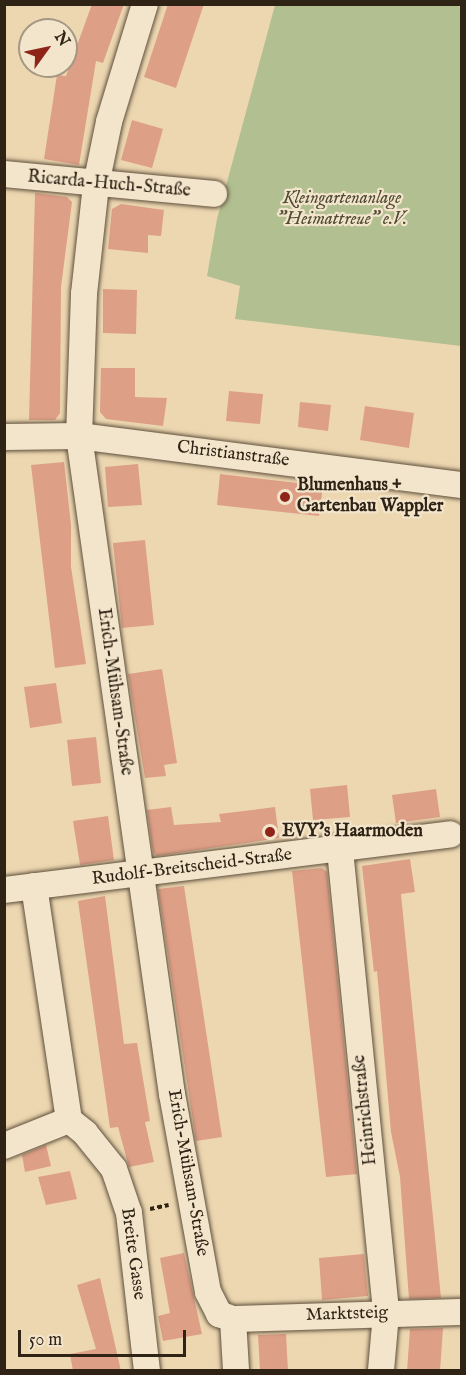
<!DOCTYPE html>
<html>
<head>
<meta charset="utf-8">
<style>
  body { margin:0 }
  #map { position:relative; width:466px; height:1375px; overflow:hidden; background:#edd7b1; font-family:"IM FELL English",serif }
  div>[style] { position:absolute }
  .green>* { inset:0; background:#b2bf91 }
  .building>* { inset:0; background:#de9f87 }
  .path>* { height:4px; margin-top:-2px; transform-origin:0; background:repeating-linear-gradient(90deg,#2e2315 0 4.5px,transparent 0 7.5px) }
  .roads { filter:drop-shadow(0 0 2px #5e503c) drop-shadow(0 0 2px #5e503c) }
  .street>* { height:26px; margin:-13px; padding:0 13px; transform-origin:13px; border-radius:13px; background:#f3e5cc }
  .dots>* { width:16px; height:16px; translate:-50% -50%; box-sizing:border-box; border:3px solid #f3e5cc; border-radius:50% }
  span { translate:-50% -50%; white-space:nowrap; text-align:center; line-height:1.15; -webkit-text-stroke:4.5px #f3e5cc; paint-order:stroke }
  .street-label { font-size:18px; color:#2e2315 }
  .park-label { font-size:18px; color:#4f4a34; font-style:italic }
  .poi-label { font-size:18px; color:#2e2315; font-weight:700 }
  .left { translate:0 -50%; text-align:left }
  .frame { position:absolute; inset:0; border:6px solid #2e2315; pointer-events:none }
  .north { position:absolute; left:18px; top:18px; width:60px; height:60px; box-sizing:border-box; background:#f3e5cc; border:2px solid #a49783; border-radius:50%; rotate:57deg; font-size:16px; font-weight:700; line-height:24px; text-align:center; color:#2e2315 }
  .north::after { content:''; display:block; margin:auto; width:21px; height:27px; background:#8f2418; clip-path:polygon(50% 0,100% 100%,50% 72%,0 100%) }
  .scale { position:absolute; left:18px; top:1330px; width:168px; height:27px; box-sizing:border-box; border:3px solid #2e2315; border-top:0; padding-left:8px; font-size:18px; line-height:21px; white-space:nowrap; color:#2e2315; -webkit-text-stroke:4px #f3e5cc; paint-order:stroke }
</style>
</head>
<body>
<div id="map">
  <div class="green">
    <i style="clip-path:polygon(453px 4px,461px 7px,461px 346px,235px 319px,240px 286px,207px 276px,217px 219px,275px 5px)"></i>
  </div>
  <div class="building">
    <i style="clip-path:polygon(92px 4px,124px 4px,103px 63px,96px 61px,79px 165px,44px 159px,57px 75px,66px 76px)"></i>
    <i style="clip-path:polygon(168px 4px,204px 4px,176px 88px,144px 77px)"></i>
    <i style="clip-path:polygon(132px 120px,163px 129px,152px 168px,121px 160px)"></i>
    <i style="clip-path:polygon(35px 193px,67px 197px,72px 202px,61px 287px,60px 413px,55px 420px,29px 420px)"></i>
    <i style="clip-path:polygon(121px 204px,164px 210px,161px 236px,148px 235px,148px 253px,108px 249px,112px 209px)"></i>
    <i style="clip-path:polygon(103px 289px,137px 290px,136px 334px,103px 333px)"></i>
    <i style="clip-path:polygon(101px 368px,135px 368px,135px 397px,167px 398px,163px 426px,106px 419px,100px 412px)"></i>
    <i style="clip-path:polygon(229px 391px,263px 394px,260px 424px,226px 421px)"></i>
    <i style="clip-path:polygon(300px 402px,331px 405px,328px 431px,298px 427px)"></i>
    <i style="clip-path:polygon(365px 406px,414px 413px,409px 448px,360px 440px)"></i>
    <i style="clip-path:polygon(64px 462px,71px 525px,71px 567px,86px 664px,55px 668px,31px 465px)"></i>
    <i style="clip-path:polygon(138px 464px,142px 505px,108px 507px,105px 467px)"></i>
    <i style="clip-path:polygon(220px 474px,323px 486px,319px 516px,217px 505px)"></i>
    <i style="clip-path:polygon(145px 540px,154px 625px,122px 628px,113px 543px)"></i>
    <i style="clip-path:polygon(162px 669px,177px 763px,164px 765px,166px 776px,145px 778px,128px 674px)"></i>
    <i style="clip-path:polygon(56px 683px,62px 723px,30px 728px,24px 687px)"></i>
    <i style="clip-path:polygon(96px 737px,101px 783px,72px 786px,67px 740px)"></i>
    <i style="clip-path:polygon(347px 785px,350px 817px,313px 820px,310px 789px)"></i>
    <i style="clip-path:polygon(436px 789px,440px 817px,396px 823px,392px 795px)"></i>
    <i style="clip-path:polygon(171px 807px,174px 825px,221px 822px,219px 814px,275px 807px,279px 838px,157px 856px,153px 853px,147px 810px)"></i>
    <i style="clip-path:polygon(108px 816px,114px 860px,80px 865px,73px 821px)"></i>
    <i style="clip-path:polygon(410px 859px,415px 892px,401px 894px,441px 1298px,409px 1299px,400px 1177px,391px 1132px,377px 971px,374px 972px,362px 866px)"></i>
    <i style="clip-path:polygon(322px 868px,327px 872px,357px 1174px,326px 1177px,292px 871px)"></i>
    <i style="clip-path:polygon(184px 886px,222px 1137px,196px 1141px,158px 889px)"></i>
    <i style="clip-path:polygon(105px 896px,124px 1044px,137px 1043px,150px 1121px,145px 1122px,154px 1162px,129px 1167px,118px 1127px,110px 1128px,78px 901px)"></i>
    <i style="clip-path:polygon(46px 1145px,51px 1166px,25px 1172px,22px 1155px)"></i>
    <i style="clip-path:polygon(70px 1171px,77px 1199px,46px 1205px,38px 1177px)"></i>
    <i style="clip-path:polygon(184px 1253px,202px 1334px,163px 1341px,158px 1316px,170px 1313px,160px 1258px)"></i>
    <i style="clip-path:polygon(364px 1254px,368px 1296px,322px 1300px,319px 1258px)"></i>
    <i style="clip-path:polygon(100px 1278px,121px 1371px,73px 1371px,70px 1354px,96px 1349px,77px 1285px)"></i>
    <i style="clip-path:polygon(443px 1328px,440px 1371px,407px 1371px,410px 1329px)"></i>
    <i style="clip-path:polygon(286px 1334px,288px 1371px,260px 1371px,258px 1335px)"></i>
  </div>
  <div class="path">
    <i style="left:150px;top:1209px;width:19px;rotate:-12deg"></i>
  </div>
  <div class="roads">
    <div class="street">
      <i style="left:145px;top:4px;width:123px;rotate:107deg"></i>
      <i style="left:109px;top:122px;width:64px;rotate:101.7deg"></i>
      <i style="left:96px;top:185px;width:110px;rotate:96.3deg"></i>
      <i style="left:84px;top:294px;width:142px;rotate:92deg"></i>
      <i style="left:79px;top:436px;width:665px;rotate:81.96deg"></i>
      <i style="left:172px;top:1094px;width:201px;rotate:79.7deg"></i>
      <i style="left:208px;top:1292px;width:25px;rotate:63deg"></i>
      <i style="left:219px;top:1314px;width:15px;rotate:20deg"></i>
      <i style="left:233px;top:1319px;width:51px;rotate:86.6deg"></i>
      <i style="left:4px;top:174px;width:211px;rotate:5.4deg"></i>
      <i style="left:4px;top:437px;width:75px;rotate:-0.8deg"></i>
      <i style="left:79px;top:436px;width:386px;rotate:7.3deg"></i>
      <i style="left:340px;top:850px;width:466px;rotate:84.3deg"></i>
      <i style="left:386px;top:1314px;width:56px;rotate:95.1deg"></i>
      <i style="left:34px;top:886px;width:237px;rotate:81.5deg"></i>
      <i style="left:69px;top:1120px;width:21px;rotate:39deg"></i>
      <i style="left:85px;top:1133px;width:46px;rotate:51.1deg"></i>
      <i style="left:114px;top:1169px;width:46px;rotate:71.2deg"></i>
      <i style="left:129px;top:1213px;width:158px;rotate:83.5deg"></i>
      <i style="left:4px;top:890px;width:450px;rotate:-7.1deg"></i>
      <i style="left:4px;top:1146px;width:70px;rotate:-21.8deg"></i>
      <i style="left:233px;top:1319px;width:229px;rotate:-1.8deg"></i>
    </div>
  </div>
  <div class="dots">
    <i style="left:285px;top:497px;background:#8f2418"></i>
    <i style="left:270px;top:832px;background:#8f2418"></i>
  </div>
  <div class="street-label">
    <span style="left:109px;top:185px;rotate:5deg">Ricarda-Huch-Straße</span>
    <span style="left:233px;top:455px;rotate:7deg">Christianstraße</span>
    <span style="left:114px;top:692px;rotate:82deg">Erich-Mühsam-Straße</span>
    <span style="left:192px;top:868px;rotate:-7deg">Rudolf-Breitscheid-Straße</span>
    <span style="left:366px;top:1110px;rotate:-96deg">Heinrichstraße</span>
    <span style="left:187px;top:1173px;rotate:80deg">Erich-Mühsam-Straße</span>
    <span style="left:132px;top:1254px;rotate:82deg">Breite Gasse</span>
    <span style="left:347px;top:1315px;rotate:-2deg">Marktsteig</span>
  </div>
  <div class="park-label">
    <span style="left:342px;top:210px">Kleingartenanlage<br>"Heimattreue" e.V.</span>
  </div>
  <div class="poi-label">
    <span class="left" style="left:297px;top:497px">Blumenhaus +<br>Gartenbau Wappler</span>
    <span class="left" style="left:282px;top:832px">EVY's Haarmoden</span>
  </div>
  <div class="frame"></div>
  <div class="north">N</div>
  <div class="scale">50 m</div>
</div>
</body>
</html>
